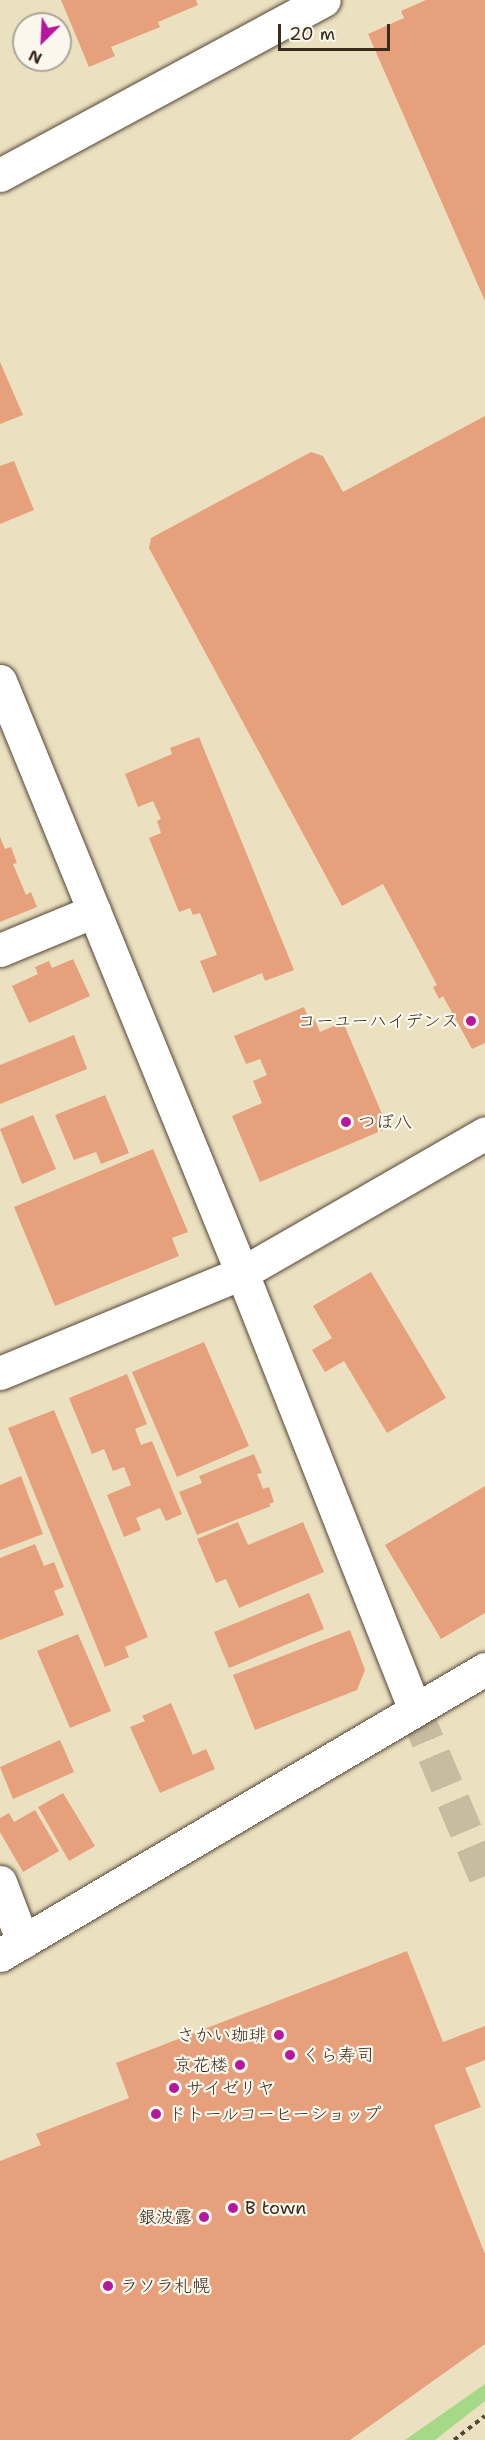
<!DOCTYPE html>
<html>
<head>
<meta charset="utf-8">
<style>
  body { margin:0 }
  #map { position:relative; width:485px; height:2440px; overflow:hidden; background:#ebe1c0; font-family:"Shantell Sans","Klee One",sans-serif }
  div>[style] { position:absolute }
  .green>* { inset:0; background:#a5d887 }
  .building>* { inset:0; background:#e6a07b }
  .tertiary-tunnel>* { height:33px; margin-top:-16.5px; transform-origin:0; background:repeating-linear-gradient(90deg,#c8bca0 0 33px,transparent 0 49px) }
  .path>* { height:4px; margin-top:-2px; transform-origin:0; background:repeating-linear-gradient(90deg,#554536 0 4.5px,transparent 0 9px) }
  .roads { filter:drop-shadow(0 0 2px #554536) drop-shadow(0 0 2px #554536) }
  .minor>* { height:33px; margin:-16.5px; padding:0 16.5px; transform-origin:16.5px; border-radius:16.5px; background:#fff }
  .tertiary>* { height:33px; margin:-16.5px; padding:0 16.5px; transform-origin:16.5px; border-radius:16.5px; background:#fff }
  .dots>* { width:16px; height:16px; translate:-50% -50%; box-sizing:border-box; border:3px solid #fbf7ec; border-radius:50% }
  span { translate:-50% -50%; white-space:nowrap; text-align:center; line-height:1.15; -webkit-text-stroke:4.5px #fbf7ec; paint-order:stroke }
  .poi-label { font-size:18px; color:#3b2a1e }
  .right { translate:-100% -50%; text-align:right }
  .left { translate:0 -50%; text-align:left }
  .north { position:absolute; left:12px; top:12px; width:60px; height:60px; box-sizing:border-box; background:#fbf7ec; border:2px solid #aea59a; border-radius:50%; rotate:204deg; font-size:16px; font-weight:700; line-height:24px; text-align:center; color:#3b2a1e }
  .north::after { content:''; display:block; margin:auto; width:21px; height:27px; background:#b5179e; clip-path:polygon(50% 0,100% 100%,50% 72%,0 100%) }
  .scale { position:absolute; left:278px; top:24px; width:112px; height:27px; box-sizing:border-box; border:3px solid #3b2a1e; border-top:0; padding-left:8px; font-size:18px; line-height:21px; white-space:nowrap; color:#3b2a1e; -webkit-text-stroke:4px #fbf7ec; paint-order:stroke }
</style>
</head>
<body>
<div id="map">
  <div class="green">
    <i style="clip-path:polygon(485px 2384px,485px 2401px,435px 2440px,405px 2440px)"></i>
  </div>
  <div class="building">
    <i style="clip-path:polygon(61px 0,196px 0,198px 5px,158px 22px,160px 27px,111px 47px,115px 56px,89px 67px)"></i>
    <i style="clip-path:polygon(426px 0,485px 0,485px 301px,368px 34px,404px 18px,401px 11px)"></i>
    <i style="clip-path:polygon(0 362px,23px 415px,0 424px)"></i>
    <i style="clip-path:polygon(485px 416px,485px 1043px,472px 1049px,443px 996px,439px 999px,433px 987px,437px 985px,383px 884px,342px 906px,149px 548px,151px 538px,311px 452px,323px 456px,343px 492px)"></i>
    <i style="clip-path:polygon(14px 461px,34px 510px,0 524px,0 466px)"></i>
    <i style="clip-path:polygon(199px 737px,294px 970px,265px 981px,262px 973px,213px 993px,200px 961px,217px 955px,200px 913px,193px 915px,190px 908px,179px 912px,149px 838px,161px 833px,157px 821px,161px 819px,153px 801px,138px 807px,125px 774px,172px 754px,170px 748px)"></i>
    <i style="clip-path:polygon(0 837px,5px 849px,11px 847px,17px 863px,13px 864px,26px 895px,31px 892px,37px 907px,0 922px)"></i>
    <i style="clip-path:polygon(73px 959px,90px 996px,29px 1023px,12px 986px,38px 974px,35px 967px,49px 961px,52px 968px)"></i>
    <i style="clip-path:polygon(304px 1007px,309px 1020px,314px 1018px,320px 1032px,343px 1022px,388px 1128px,260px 1182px,232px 1116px,262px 1103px,253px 1081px,267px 1075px,260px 1059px,246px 1064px,234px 1036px)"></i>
    <i style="clip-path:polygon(74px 1035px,87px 1069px,0 1104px,0 1065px)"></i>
    <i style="clip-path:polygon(105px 1095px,129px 1153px,101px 1164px,96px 1152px,74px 1160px,55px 1115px)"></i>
    <i style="clip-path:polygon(33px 1115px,56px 1169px,22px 1184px,0 1129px)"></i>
    <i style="clip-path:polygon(153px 1149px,188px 1232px,172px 1238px,179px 1256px,55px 1306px,14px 1207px)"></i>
    <i style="clip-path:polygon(371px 1272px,446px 1398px,387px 1433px,344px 1361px,325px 1372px,312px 1350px,332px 1338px,313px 1306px)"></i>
    <i style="clip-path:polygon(204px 1342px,249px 1446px,177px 1477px,132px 1372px)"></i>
    <i style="clip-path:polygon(127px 1374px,147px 1424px,135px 1429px,141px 1445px,152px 1441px,182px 1514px,166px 1521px,160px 1508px,136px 1518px,141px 1530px,124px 1537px,107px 1495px,131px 1485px,124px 1467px,113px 1471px,104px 1449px,92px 1454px,69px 1398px)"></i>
    <i style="clip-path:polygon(54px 1410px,148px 1637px,125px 1647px,129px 1657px,105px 1667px,8px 1428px)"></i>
    <i style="clip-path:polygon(254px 1454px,262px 1473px,257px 1474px,263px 1489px,269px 1487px,274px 1502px,269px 1504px,271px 1506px,197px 1535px,179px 1492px,202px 1483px,199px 1476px)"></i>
    <i style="clip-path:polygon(21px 1476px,43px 1534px,0 1550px,0 1485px)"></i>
    <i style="clip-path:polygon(485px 1486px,485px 1613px,441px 1639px,385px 1545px)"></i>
    <i style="clip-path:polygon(238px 1522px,248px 1545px,303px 1522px,324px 1572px,239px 1608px,226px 1579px,216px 1583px,197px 1539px)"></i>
    <i style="clip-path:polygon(35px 1544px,44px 1566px,54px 1562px,64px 1587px,54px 1591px,64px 1615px,0 1640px,0 1558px)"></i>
    <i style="clip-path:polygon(309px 1593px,324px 1629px,229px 1668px,214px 1632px)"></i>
    <i style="clip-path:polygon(350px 1630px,365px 1670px,357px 1690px,255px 1730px,233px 1675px)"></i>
    <i style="clip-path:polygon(78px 1634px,111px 1711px,70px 1728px,37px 1651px)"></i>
    <i style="clip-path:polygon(171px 1703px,193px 1755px,206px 1749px,215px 1769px,160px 1793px,130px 1727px,145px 1721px,142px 1716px)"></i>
    <i style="clip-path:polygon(60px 1740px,74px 1772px,13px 1799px,0 1767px)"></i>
    <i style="clip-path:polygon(63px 1793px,95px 1846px,69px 1861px,38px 1807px)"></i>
    <i style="clip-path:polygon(35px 1810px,59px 1851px,23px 1872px,0 1832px,0 1818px,9px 1813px,14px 1822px)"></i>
    <i style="clip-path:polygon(407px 1951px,443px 2042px,485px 2026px,485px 2060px,465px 2068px,481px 2107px,434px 2125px,485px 2254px,485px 2344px,350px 2440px,0 2440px,0 2161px,41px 2145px,36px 2134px,129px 2098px,116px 2063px)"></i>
  </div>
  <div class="tertiary-tunnel">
    <i style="left:415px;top:1710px;width:180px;rotate:67.1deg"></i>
  </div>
  <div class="path">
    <i style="left:454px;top:2440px;width:39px;rotate:-38deg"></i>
  </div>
  <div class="roads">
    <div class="minor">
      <i style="left:0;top:175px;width:368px;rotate:-28.4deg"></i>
      <i style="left:0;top:950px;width:102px;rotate:-22.5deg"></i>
      <i style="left:0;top:1882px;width:64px;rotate:69deg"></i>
    </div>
    <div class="tertiary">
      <i style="left:0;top:681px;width:640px;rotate:67.77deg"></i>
      <i style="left:242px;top:1273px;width:470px;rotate:68.4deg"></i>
      <i style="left:0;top:1373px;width:262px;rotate:-22.5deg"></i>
      <i style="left:242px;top:1273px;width:280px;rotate:-29.9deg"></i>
      <i style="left:0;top:1955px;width:563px;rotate:-30.53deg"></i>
    </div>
  </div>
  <div class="dots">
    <i style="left:471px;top:1021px;background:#b5179e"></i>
    <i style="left:346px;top:1122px;background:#b5179e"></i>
    <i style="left:279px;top:2035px;background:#b5179e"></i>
    <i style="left:290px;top:2055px;background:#b5179e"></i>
    <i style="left:240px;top:2065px;background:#b5179e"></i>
    <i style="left:174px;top:2088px;background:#b5179e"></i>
    <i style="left:156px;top:2114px;background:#b5179e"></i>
    <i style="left:233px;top:2208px;background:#b5179e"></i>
    <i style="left:204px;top:2217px;background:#b5179e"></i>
    <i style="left:108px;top:2286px;background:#b5179e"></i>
  </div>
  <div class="poi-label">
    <span class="right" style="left:459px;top:1021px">コーユーハイデンス</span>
    <span class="left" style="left:358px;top:1122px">つぼ八</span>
    <span class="right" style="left:267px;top:2035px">さかい珈琲</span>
    <span class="left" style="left:302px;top:2055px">くら寿司</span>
    <span class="right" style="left:228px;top:2065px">京花楼</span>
    <span class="left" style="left:186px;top:2088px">サイゼリヤ</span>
    <span class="left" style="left:168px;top:2114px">ドトールコーヒーショップ</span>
    <span class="left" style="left:245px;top:2208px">B town</span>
    <span class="right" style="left:192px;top:2217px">銀波露</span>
    <span class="left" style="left:120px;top:2286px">ラソラ札幌</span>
  </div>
  <div class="north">N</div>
  <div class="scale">20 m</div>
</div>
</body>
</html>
